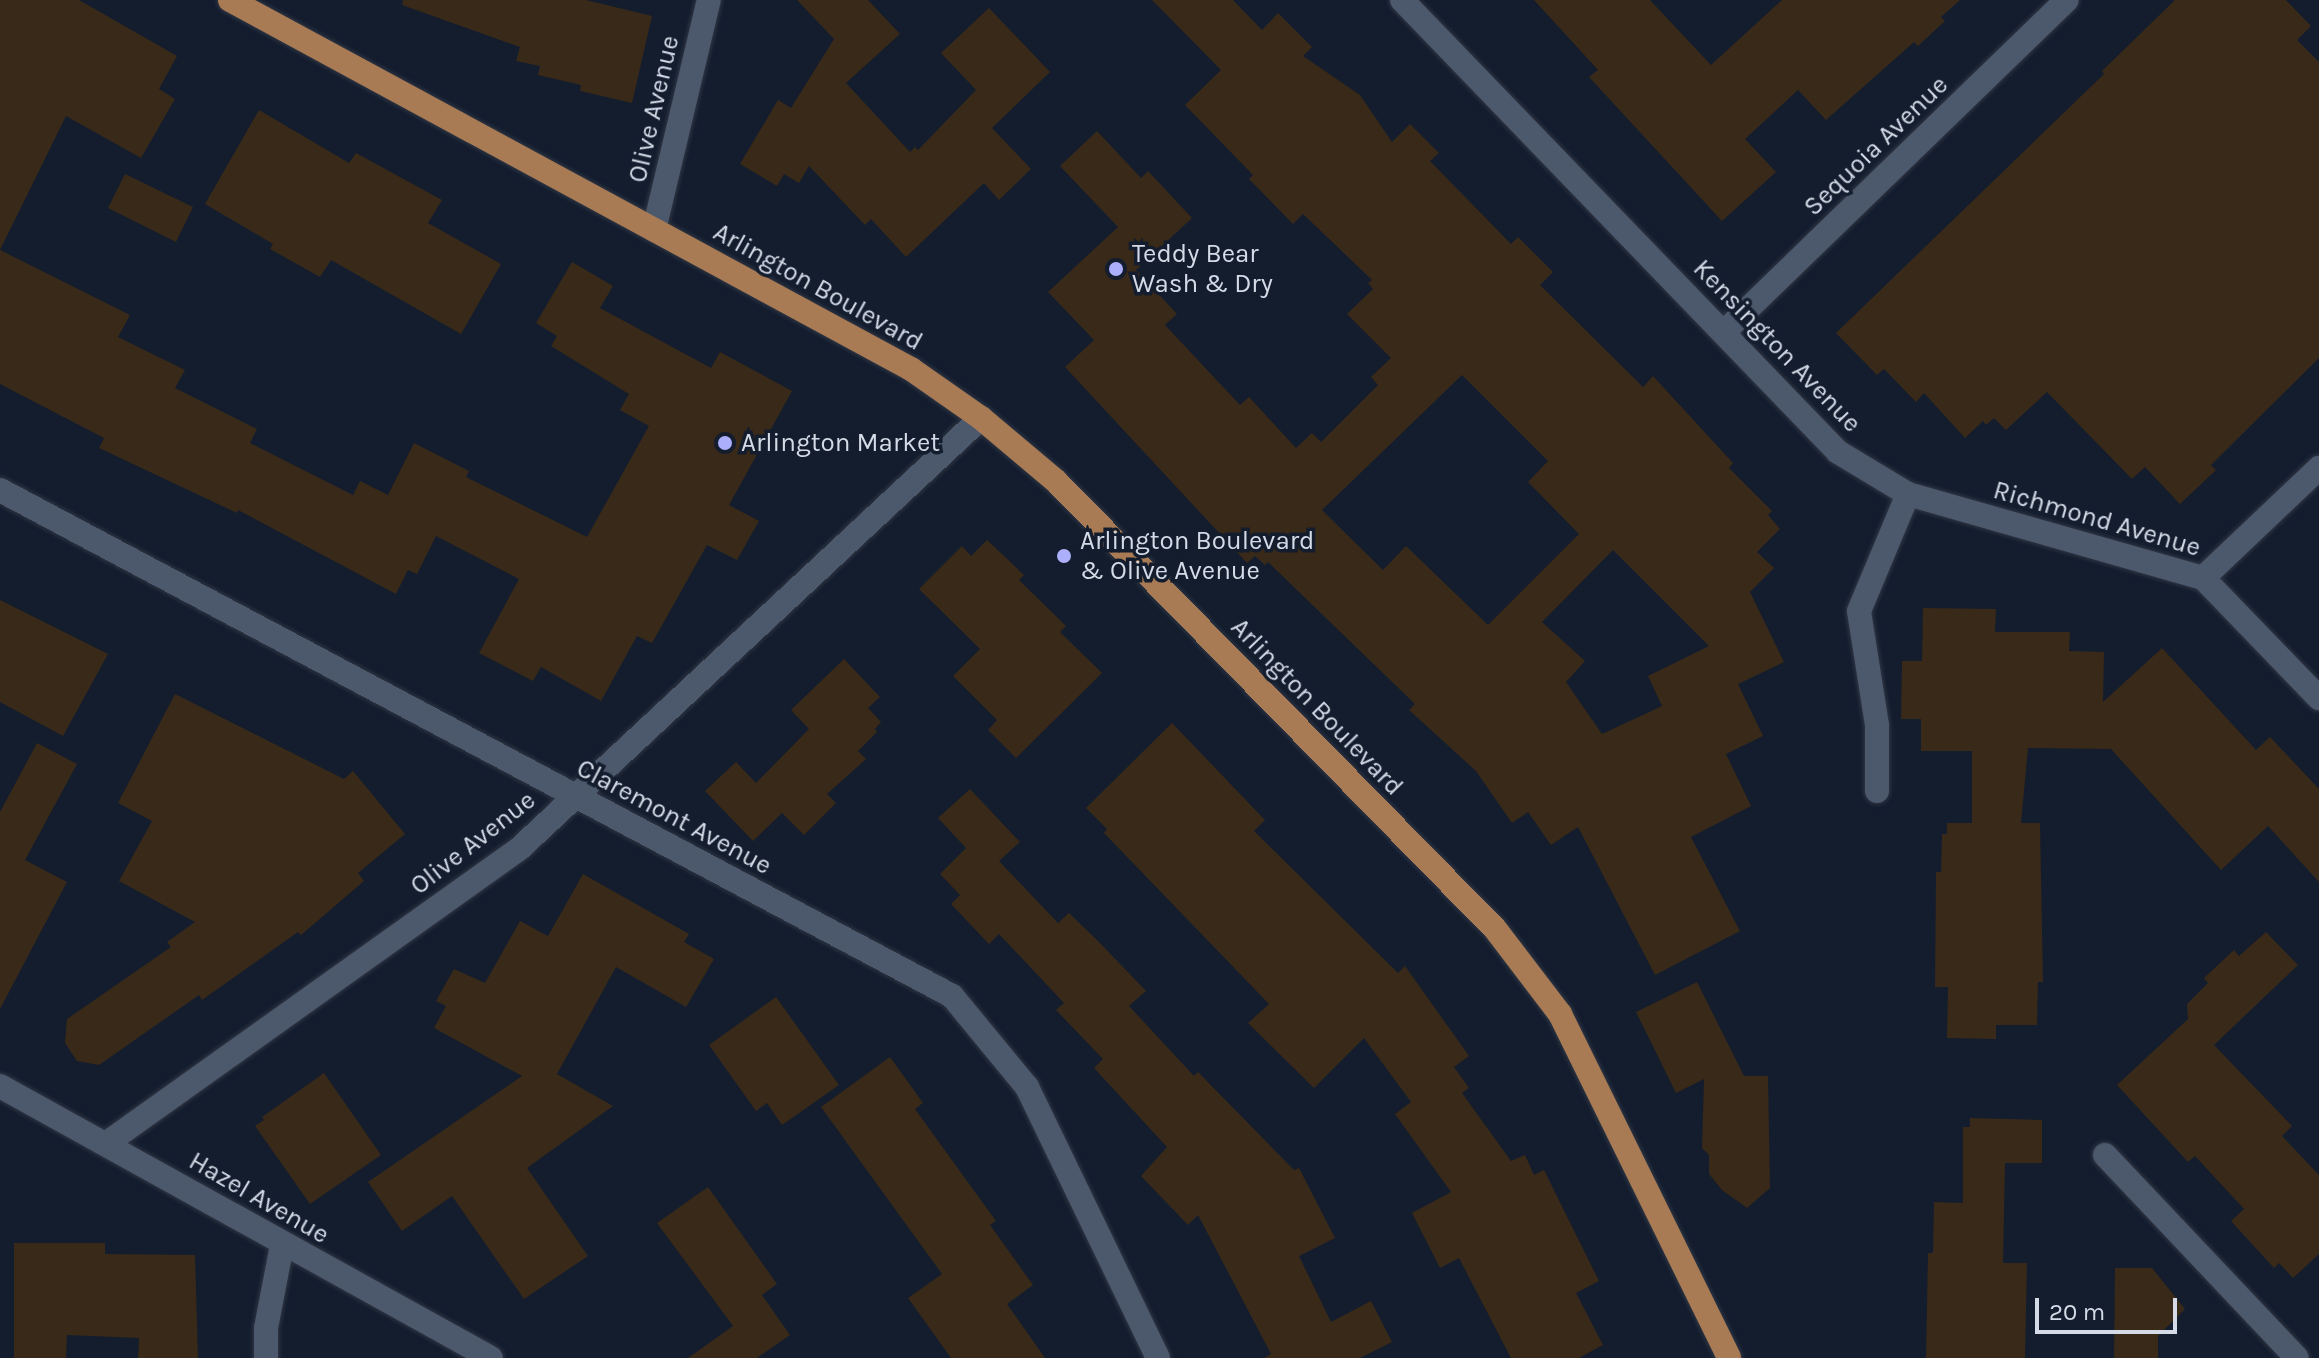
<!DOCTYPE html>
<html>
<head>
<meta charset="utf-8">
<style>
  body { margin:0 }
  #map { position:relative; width:2319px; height:1358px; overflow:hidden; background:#131d2e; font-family:Karla,sans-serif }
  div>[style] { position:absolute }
  .building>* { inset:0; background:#392918 }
  .roads { filter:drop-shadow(0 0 2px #303644) drop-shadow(0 0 2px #303644) }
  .minor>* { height:24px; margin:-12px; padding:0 12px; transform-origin:12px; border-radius:12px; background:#4c586c }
  .major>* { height:24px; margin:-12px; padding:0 12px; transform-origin:12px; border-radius:12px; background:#a87b54 }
  .dots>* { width:22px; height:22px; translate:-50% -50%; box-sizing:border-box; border:4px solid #131d2e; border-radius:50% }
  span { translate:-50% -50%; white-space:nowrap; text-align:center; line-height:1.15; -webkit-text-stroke:7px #131d2e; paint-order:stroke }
  .street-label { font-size:26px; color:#d4dbe7 }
  .poi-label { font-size:26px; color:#d4dbe7 }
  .left { translate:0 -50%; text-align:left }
  .scale { position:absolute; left:2035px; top:1298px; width:142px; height:36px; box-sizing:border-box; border:4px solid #d4dbe7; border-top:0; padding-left:10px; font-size:24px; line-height:28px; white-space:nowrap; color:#d4dbe7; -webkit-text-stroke:6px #131d2e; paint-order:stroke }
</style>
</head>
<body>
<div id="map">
  <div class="building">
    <i style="clip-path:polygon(0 0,79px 0,177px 56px,159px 89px,175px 99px,141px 158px,66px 116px,0 250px,130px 315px,118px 337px,185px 370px,175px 388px,257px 429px,250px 443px,353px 495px,360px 481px,388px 495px,414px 443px,469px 471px,466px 477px,587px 537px,649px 426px,620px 410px,629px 394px,551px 346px,557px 336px,536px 323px,572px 262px,613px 286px,600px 308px,711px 368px,720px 352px,792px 391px,729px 505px,759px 521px,737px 560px,707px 545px,652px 643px,637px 636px,601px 701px,541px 667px,533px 681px,479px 653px,519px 579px,436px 536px,417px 574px,408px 570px,396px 594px,238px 510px,237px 513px,99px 448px,104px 438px,0 384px)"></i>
    <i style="clip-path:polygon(403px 0,586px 0,652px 16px,632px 103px,580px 91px,581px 85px,538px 75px,540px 66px,516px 61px,520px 47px,402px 5px)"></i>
    <i style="clip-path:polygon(797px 0,868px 0,900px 34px,846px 83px,910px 152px,915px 147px,918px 150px,976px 90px,941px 53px,989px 8px,1050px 72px,992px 128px,1031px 169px,999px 200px,984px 183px,906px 257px,871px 219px,865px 225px,809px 166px,799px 183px,784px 174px,777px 186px,740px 164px,778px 100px,791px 108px,834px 39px)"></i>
    <i style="clip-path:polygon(evenodd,1152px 0,1233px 0,1262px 30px,1278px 13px,1312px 47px,1303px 56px,1360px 95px,1392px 142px,1410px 124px,1439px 153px,1430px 161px,1511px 244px,1518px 237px,1553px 272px,1540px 285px,1643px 387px,1653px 376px,1733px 463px,1729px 468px,1772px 511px,1768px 515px,1780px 529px,1757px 552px,1774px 568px,1750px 592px,1784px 662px,1738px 684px,1763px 736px,1726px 754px,1751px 806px,1691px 837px,1740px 931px,1655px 975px,1578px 827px,1551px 845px,1528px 812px,1512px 823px,1476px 771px,1409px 710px,1415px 704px,1268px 562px,1265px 565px,1255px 556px,1247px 563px,1065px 367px,1094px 340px,1048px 292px,1118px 227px,1060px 166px,1097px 131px,1141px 178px,1148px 171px,1192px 218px,1136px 270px,1177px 314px,1165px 325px,1240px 405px,1249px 397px,1296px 448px,1312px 433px,1321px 442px,1378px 385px,1371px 377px,1391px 358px,1347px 314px,1373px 289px,1368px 283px,1372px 280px,1303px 214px,1293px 224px,1249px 179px,1253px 175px,1185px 105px,1221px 70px,1152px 0,1462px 375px,1548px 461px,1528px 482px,1579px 534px,1488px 625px,1406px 546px,1383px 570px,1322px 510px,1462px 375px,1152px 0,1613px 550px,1709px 646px,1648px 676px,1662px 706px,1602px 734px,1566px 682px,1585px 661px,1542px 622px,1613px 550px)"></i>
    <i style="clip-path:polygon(1534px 0,1650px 0,1711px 65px,1782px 0,1960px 0,1941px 17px,1945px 21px,1918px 46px,1914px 42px,1826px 120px,1798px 90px,1745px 139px,1776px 172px,1722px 221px,1589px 77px,1598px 70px)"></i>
    <i style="clip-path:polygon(2175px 0,2286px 0,2311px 26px,2297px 40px,2319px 62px,2319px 358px,2211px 465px,2216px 470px,2180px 504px,2145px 467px,2132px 479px,2047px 392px,2006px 430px,1994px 418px,1986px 425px,1983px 421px,1965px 438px,1924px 393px,1916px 402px,1884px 369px,1877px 375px,1836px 333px,2104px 74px,2102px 71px)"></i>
    <i style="clip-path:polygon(259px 110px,349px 163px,356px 153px,442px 200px,428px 223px,501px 264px,461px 334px,331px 260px,320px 277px,270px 249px,273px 244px,205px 204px)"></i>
    <i style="clip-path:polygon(125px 174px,193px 207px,176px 242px,108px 208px)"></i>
    <i style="clip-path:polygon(987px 540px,1024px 575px,1019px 580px,1066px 626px,1060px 632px,1102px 673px,1016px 758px,988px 730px,997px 720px,953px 676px,980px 649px,919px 589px,962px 546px,971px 556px)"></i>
    <i style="clip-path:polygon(0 600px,108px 654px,63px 736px,0 702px)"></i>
    <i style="clip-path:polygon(1923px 608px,1996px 609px,1995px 632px,2070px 632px,2069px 651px,2104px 652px,2103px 702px,2162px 648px,2256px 750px,2270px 737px,2319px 789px,2319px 882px,2268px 826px,2221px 870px,2111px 749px,2028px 748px,2021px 823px,2040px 823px,2043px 982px,2038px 982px,2037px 1025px,1996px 1025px,1996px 1039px,1947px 1038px,1948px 987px,1935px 987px,1936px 872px,1941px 872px,1942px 834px,1947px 834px,1947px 823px,1972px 823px,1972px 751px,1921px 751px,1921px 719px,1901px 719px,1902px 661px,1922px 661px)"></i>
    <i style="clip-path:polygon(844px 659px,880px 697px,868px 708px,881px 722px,875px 729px,877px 732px,858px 751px,866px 759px,827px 794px,836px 803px,804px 835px,782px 813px,753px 841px,705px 791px,736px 762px,756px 783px,809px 729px,791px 710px)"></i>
    <i style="clip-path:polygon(175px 694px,344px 779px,353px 771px,405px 834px,358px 873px,364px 881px,301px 935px,298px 932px,202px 1000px,199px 995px,99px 1065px,77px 1061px,65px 1043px,67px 1019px,171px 947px,167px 942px,195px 922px,119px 881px,152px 821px,118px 803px)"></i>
    <i style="clip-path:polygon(1172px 723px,1265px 820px,1254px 831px,1398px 973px,1405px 966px,1469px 1056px,1454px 1067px,1469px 1088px,1462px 1093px,1511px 1161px,1525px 1155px,1534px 1175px,1544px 1170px,1599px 1281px,1576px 1293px,1603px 1345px,1579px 1358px,1511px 1358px,1459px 1258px,1440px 1268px,1412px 1213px,1451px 1192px,1395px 1114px,1411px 1102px,1364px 1038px,1314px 1088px,1248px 1023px,1269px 1004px,1104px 833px,1107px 829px,1086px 808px)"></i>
    <i style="clip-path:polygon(37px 743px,77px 764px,25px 860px,67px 882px,0 1009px,0 812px)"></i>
    <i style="clip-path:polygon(970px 789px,1020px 842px,999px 861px,1058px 923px,1069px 913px,1099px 942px,1146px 991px,1129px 1006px,1194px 1076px,1198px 1072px,1294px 1170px,1299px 1168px,1335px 1238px,1299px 1256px,1331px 1322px,1371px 1301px,1392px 1342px,1360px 1358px,1264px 1358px,1271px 1354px,1198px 1215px,1188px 1225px,1141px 1176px,1167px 1147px,1094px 1068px,1103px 1059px,1056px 1010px,1064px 1003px,999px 934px,989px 944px,951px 904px,960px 895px,940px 874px,966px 848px,938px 818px)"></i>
    <i style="clip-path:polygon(583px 874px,689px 934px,684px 942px,714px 959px,686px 1007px,616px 967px,557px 1074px,613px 1106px,527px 1168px,588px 1256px,524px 1299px,452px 1196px,402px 1231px,368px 1182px,522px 1076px,434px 1028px,446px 1006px,436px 1001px,454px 969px,485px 983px,520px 921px,548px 936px)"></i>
    <i style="clip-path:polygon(2266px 932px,2298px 965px,2214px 1045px,2292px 1126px,2282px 1136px,2319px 1175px,2319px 1254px,2293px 1278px,2279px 1263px,2274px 1268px,2231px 1221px,2244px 1209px,2195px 1156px,2188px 1162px,2117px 1085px,2188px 1019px,2187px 1004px,2208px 983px,2204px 978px,2234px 950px,2239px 956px)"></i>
    <i style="clip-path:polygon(1697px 982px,1744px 1076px,1768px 1076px,1770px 1188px,1747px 1208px,1722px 1190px,1709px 1174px,1709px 1155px,1702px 1148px,1704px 1079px,1676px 1093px,1636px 1012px)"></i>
    <i style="clip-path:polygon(776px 997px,839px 1085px,782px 1125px,767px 1103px,756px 1111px,709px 1045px)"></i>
    <i style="clip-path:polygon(890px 1057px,923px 1103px,915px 1109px,996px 1221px,990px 1225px,1033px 1285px,1007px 1304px,1045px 1358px,951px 1358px,908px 1298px,942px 1274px,821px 1107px)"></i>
    <i style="clip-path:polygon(324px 1073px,381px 1155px,310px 1204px,255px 1126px,264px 1120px,262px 1117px)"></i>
    <i style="clip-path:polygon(1970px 1118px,2042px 1120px,2042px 1163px,2005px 1163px,2003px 1263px,2027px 1263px,2025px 1358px,1926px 1358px,1928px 1253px,1933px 1253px,1934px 1202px,1963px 1203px,1963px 1127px,1970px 1127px)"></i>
    <i style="clip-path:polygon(708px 1187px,777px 1284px,762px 1295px,790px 1335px,757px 1358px,688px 1358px,733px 1326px,657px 1223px)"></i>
    <i style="clip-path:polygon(14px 1243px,105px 1243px,105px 1254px,195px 1255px,198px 1358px,138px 1358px,139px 1338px,67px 1335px,66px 1358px,14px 1358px)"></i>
    <i style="clip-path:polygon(2115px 1268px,2152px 1268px,2185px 1309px,2158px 1336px,2158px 1358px,2114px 1358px)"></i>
  </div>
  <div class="roads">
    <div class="minor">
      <i style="left:1402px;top:0;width:628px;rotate:46.03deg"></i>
      <i style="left:1838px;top:452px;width:82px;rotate:31deg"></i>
      <i style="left:1908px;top:494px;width:307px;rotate:15.9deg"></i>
      <i style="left:2203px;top:578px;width:167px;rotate:46deg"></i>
      <i style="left:654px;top:230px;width:236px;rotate:-76.6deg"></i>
      <i style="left:1724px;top:332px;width:477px;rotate:-44.1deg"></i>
      <i style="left:0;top:490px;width:1078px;rotate:27.99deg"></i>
      <i style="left:952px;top:996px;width:118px;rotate:50.5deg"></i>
      <i style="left:1027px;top:1087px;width:301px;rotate:64.2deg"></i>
      <i style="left:2203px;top:578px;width:160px;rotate:-43.5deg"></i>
      <i style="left:1877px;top:791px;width:66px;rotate:-90deg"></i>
      <i style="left:1877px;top:725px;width:115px;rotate:-99deg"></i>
      <i style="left:1859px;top:611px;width:127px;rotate:-67.3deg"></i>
      <i style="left:0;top:1086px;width:561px;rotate:28.99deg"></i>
      <i style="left:107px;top:1143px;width:506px;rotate:-35.51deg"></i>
      <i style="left:519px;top:849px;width:632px;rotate:-43.01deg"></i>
      <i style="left:2105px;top:1155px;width:279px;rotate:46.6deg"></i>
      <i style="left:266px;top:1358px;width:30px;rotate:-90deg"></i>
      <i style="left:266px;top:1328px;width:85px;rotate:-79.1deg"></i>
    </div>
    <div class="major">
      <i style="left:230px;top:0;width:775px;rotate:28.45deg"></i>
      <i style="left:911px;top:369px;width:85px;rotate:35deg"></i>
      <i style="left:981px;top:418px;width:99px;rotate:40.1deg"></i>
      <i style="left:1057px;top:482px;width:627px;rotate:45.58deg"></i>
      <i style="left:1496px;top:930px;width:106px;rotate:52.7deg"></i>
      <i style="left:1560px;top:1014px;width:383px;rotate:63.8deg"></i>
    </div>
  </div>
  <div class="dots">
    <i style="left:1116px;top:269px;background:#acaffb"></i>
    <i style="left:725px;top:443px;background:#acaffb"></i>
    <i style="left:1064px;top:556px;background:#acaffb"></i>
  </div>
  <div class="street-label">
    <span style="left:654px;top:109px;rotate:-77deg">Olive Avenue</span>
    <span style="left:1876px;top:146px;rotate:-44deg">Sequoia Avenue</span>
    <span style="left:818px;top:287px;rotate:29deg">Arlington Boulevard</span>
    <span style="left:1777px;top:346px;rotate:46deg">Kensington Avenue</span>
    <span style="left:2097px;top:519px;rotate:16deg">Richmond Avenue</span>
    <span style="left:1317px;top:707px;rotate:46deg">Arlington Boulevard</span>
    <span style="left:674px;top:817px;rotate:28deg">Claremont Avenue</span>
    <span style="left:473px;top:843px;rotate:-38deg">Olive Avenue</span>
    <span style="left:259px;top:1198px;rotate:30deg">Hazel Avenue</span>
  </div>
  <div class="poi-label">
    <span class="left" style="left:1132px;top:269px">Teddy Bear<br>Wash &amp; Dry</span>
    <span class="left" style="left:741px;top:443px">Arlington Market</span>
    <span class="left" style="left:1080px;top:556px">Arlington Boulevard<br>&amp; Olive Avenue</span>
  </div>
  <div class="scale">20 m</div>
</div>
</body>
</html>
